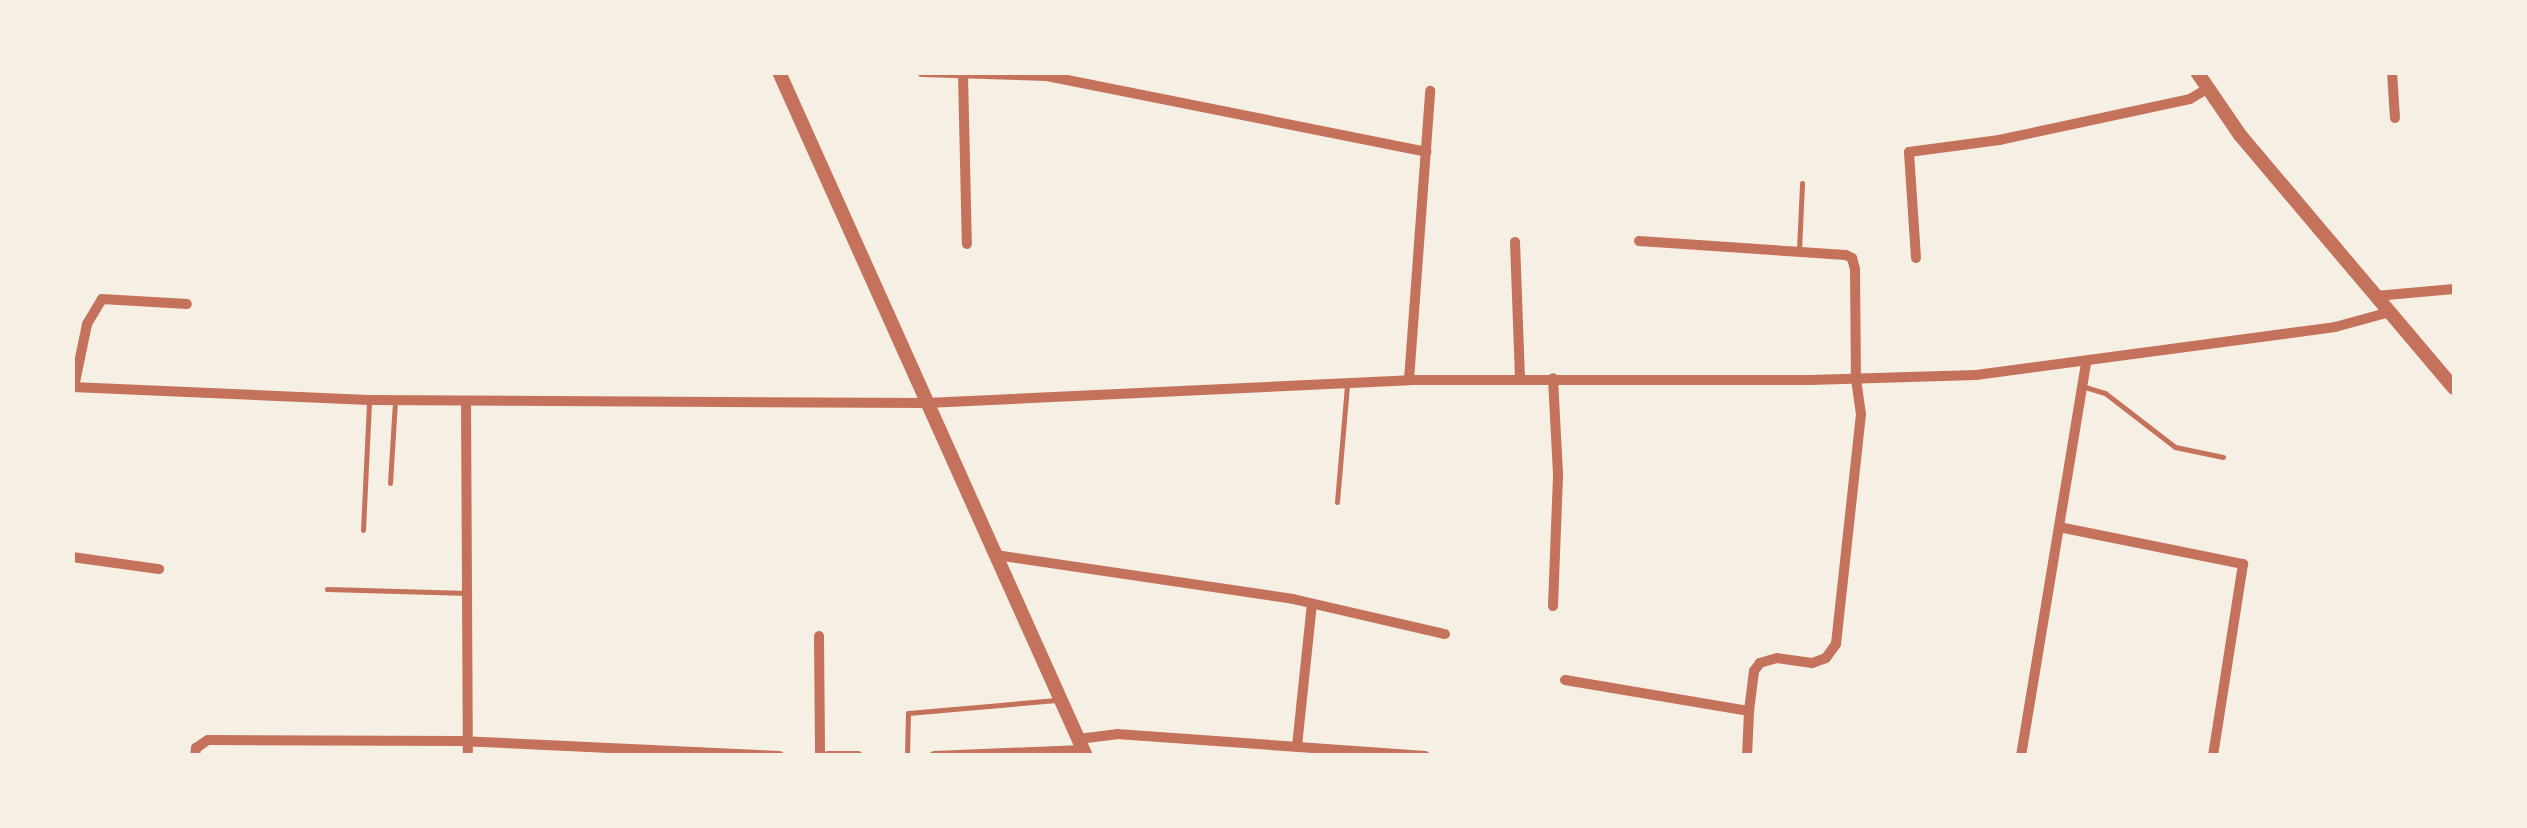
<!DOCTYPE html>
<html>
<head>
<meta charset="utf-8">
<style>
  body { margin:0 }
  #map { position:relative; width:2527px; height:828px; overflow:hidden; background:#f6efe4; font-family:Montserrat,sans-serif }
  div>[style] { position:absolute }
  .service>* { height:5px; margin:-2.5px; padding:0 2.5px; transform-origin:2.5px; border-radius:2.5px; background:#c5725c }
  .minor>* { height:10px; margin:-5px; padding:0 5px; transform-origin:5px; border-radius:5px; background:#c5725c }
  .tertiary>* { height:14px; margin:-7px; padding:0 7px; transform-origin:7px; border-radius:7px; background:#c5725c }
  span { translate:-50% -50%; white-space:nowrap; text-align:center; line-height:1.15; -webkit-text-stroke:10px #f6efe4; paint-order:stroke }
  .frame { position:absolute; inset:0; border:75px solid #f6efe4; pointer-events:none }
</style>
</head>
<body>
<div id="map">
  <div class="service">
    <i style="left:1799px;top:250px;width:67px;rotate:-87.4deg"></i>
    <i style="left:2082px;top:386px;width:24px;rotate:17deg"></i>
    <i style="left:2105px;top:393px;width:88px;rotate:37.6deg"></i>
    <i style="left:2175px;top:447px;width:49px;rotate:11.8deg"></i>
    <i style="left:390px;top:483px;width:82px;rotate:-86.5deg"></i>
    <i style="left:1337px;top:502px;width:116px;rotate:-85.1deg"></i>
    <i style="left:363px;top:530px;width:127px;rotate:-87.3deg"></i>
    <i style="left:327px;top:589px;width:141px;rotate:1.6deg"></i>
    <i style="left:907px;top:756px;width:43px;rotate:-88.7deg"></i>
    <i style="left:908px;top:713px;width:149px;rotate:-5deg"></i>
  </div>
  <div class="minor">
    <i style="left:922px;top:72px;width:125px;rotate:1.8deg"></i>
    <i style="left:1047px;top:76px;width:387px;rotate:11.3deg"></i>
    <i style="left:2392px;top:72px;width:46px;rotate:86.3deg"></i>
    <i style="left:963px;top:74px;width:170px;rotate:88.7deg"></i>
    <i style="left:1639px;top:241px;width:207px;rotate:3.9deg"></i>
    <i style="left:1846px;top:255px;width:7px;rotate:27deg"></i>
    <i style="left:1852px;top:258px;width:11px;rotate:75deg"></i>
    <i style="left:1855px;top:269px;width:110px;rotate:89.5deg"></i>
    <i style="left:1856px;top:379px;width:35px;rotate:82deg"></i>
    <i style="left:1861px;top:414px;width:231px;rotate:96.2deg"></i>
    <i style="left:1836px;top:644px;width:17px;rotate:126deg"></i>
    <i style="left:1826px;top:658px;width:15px;rotate:160deg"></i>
    <i style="left:1812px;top:663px;width:35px;rotate:-172deg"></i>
    <i style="left:1777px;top:658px;width:18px;rotate:164deg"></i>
    <i style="left:1760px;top:663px;width:10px;rotate:127deg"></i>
    <i style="left:1754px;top:671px;width:40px;rotate:97.1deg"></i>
    <i style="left:1515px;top:242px;width:136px;rotate:87.9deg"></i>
    <i style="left:1916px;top:258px;width:106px;rotate:-93.8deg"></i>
    <i style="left:1909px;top:152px;width:91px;rotate:-7.6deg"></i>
    <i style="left:1999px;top:140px;width:195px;rotate:-12.1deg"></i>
    <i style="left:2190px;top:99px;width:21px;rotate:-31deg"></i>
    <i style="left:2376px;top:296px;width:78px;rotate:-5.1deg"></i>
    <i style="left:1409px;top:380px;width:290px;rotate:-85.8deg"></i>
    <i style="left:72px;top:387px;width:297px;rotate:2.5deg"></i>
    <i style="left:369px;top:400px;width:558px;rotate:0.31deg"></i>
    <i style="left:927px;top:403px;width:483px;rotate:-2.7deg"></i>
    <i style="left:1409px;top:380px;width:401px"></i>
    <i style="left:1810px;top:380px;width:166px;rotate:-1.7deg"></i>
    <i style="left:1976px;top:375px;width:362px;rotate:-7.6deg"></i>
    <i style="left:2335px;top:327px;width:57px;rotate:-15.3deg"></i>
    <i style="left:74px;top:387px;width:64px;rotate:-78.3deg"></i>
    <i style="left:87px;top:324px;width:29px;rotate:-59deg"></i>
    <i style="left:102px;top:299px;width:85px;rotate:3.4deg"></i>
    <i style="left:466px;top:401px;width:355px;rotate:89.7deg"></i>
    <i style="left:2059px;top:527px;width:188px;rotate:11.4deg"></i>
    <i style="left:2243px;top:564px;width:194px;rotate:98.9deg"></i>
    <i style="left:996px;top:555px;width:300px;rotate:8.4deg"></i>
    <i style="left:1293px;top:599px;width:156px;rotate:13deg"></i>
    <i style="left:72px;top:557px;width:88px;rotate:7.9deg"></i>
    <i style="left:1553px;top:606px;width:132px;rotate:-87.8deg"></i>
    <i style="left:1558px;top:474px;width:96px;rotate:-93deg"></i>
    <i style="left:819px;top:636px;width:120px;rotate:89.5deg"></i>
    <i style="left:1565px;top:680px;width:187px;rotate:9.6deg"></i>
    <i style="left:1749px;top:711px;width:45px;rotate:92.5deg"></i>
    <i style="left:1078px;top:739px;width:39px;rotate:-7deg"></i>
    <i style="left:1117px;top:734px;width:309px;rotate:4.1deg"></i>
    <i style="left:1297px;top:746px;width:143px;rotate:-84deg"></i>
    <i style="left:195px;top:756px;width:8px;rotate:-83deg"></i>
    <i style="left:196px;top:748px;width:14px;rotate:-34deg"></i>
    <i style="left:208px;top:740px;width:252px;rotate:0.2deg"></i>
    <i style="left:460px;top:741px;width:320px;rotate:2.7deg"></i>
    <i style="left:828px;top:756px;width:30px"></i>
    <i style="left:934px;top:756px;width:149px;rotate:-2.3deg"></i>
    <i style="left:2021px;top:756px;width:399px;rotate:-80.6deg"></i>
  </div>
  <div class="tertiary">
    <i style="left:779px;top:72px;width:750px;rotate:65.83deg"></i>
    <i style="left:2197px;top:72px;width:76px;rotate:55.7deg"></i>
    <i style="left:2240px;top:135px;width:331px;rotate:49.8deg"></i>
  </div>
  <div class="frame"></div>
</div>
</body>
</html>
